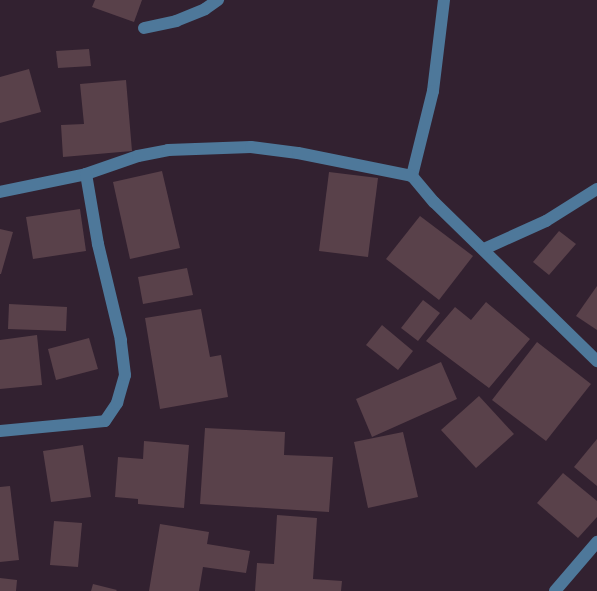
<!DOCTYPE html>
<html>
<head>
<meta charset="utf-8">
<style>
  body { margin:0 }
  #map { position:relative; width:597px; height:591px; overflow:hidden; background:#322130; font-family:Jost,sans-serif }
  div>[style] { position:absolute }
  .building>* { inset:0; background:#59414a }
  .minor>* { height:12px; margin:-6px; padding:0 6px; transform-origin:6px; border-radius:6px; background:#4e789a }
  span { translate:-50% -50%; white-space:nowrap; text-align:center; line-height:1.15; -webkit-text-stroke:5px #322130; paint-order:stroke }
</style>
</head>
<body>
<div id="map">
  <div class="building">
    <i style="clip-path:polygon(95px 0,142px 0,134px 22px,92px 7px)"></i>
    <i style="clip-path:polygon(89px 49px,91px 66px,58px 68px,56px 51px)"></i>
    <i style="clip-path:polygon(29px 69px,41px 112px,0 123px,0 77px)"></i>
    <i style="clip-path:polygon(126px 80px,132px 151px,63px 157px,61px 125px,84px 124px,80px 84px)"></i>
    <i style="clip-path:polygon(162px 171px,180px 248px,130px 259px,113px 182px)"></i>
    <i style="clip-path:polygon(329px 172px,378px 178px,368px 257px,319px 251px)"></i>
    <i style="clip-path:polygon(80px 209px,86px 251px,33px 259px,26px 217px)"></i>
    <i style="clip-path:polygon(420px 216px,473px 256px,439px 300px,386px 259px)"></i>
    <i style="clip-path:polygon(0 229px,13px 232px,1px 274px,0 274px)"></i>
    <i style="clip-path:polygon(559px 231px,576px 244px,549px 275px,533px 262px)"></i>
    <i style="clip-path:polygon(187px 268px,193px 295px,143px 304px,138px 277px)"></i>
    <i style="clip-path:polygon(597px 286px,597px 330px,576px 316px)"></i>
    <i style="clip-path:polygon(423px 300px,440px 313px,418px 341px,401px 328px)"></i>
    <i style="clip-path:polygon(486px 302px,530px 339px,489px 388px,426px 341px,455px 307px,471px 320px)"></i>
    <i style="clip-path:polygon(9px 304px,67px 307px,66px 331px,8px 329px)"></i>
    <i style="clip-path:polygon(201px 309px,210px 357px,221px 355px,228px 397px,160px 409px,145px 318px)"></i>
    <i style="clip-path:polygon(382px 325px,413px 351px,398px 370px,366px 345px)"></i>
    <i style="clip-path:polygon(37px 335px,42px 385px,0 389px,0 340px)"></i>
    <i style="clip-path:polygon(89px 338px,98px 369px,56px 380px,48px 349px)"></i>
    <i style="clip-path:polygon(537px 342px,591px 384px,546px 441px,492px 400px)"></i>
    <i style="clip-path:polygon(441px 362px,457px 399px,372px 437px,356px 399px)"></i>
    <i style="clip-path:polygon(479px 396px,514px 434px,476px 468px,441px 430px)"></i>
    <i style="clip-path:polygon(205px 428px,285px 432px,284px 455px,333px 457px,329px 512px,200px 504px)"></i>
    <i style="clip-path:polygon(403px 432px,418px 497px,368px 508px,354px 442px)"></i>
    <i style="clip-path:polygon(597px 439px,597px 486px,574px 467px)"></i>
    <i style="clip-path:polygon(144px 441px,189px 445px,184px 508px,138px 504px,138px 499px,115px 497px,118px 457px,143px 459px)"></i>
    <i style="clip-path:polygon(83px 445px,91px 497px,51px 502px,43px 451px)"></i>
    <i style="clip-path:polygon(563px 473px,597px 501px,597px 517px,578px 538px,537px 503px)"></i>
    <i style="clip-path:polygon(10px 486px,19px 560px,0 562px,0 487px)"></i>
    <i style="clip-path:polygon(277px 515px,317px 518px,313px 579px,342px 581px,341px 591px,255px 591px,257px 563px,274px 564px)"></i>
    <i style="clip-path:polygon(54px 521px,82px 523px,78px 567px,50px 565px)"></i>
    <i style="clip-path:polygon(160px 524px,209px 532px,207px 544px,250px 551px,246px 573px,203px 567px,199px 591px,149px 591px)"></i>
    <i style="clip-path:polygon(0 578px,17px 580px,16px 591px,0 591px)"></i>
    <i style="clip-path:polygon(93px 584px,117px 590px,116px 591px,91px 591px)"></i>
  </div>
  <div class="minor">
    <i style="left:444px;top:0;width:92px;rotate:96.9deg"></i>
    <i style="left:433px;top:91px;width:88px;rotate:103.9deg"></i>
    <i style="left:412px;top:176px;width:34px;rotate:50deg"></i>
    <i style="left:434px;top:202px;width:228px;rotate:44.3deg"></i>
    <i style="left:144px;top:28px;width:33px;rotate:-12deg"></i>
    <i style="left:176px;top:21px;width:31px;rotate:-22deg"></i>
    <i style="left:205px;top:9px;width:16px;rotate:-35deg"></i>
    <i style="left:0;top:192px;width:88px;rotate:-11.8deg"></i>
    <i style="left:86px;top:174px;width:55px;rotate:-19.1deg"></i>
    <i style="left:138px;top:156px;width:31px;rotate:-11deg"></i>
    <i style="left:168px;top:150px;width:83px;rotate:-2.1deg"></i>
    <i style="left:251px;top:147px;width:47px;rotate:7.3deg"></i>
    <i style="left:298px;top:153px;width:116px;rotate:11.4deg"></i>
    <i style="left:484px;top:249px;width:68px;rotate:-24.3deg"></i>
    <i style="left:546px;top:221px;width:60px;rotate:-32.1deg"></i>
    <i style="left:0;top:431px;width:105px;rotate:-5.4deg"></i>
    <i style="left:105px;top:421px;width:22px;rotate:-56deg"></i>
    <i style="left:117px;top:403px;width:29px;rotate:-74deg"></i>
    <i style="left:125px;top:375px;width:35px;rotate:-97deg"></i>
    <i style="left:121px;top:340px;width:99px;rotate:-103.5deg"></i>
    <i style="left:98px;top:244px;width:71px;rotate:-99.7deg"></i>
    <i style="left:555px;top:591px;width:65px;rotate:-49.4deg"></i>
  </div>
</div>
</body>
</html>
